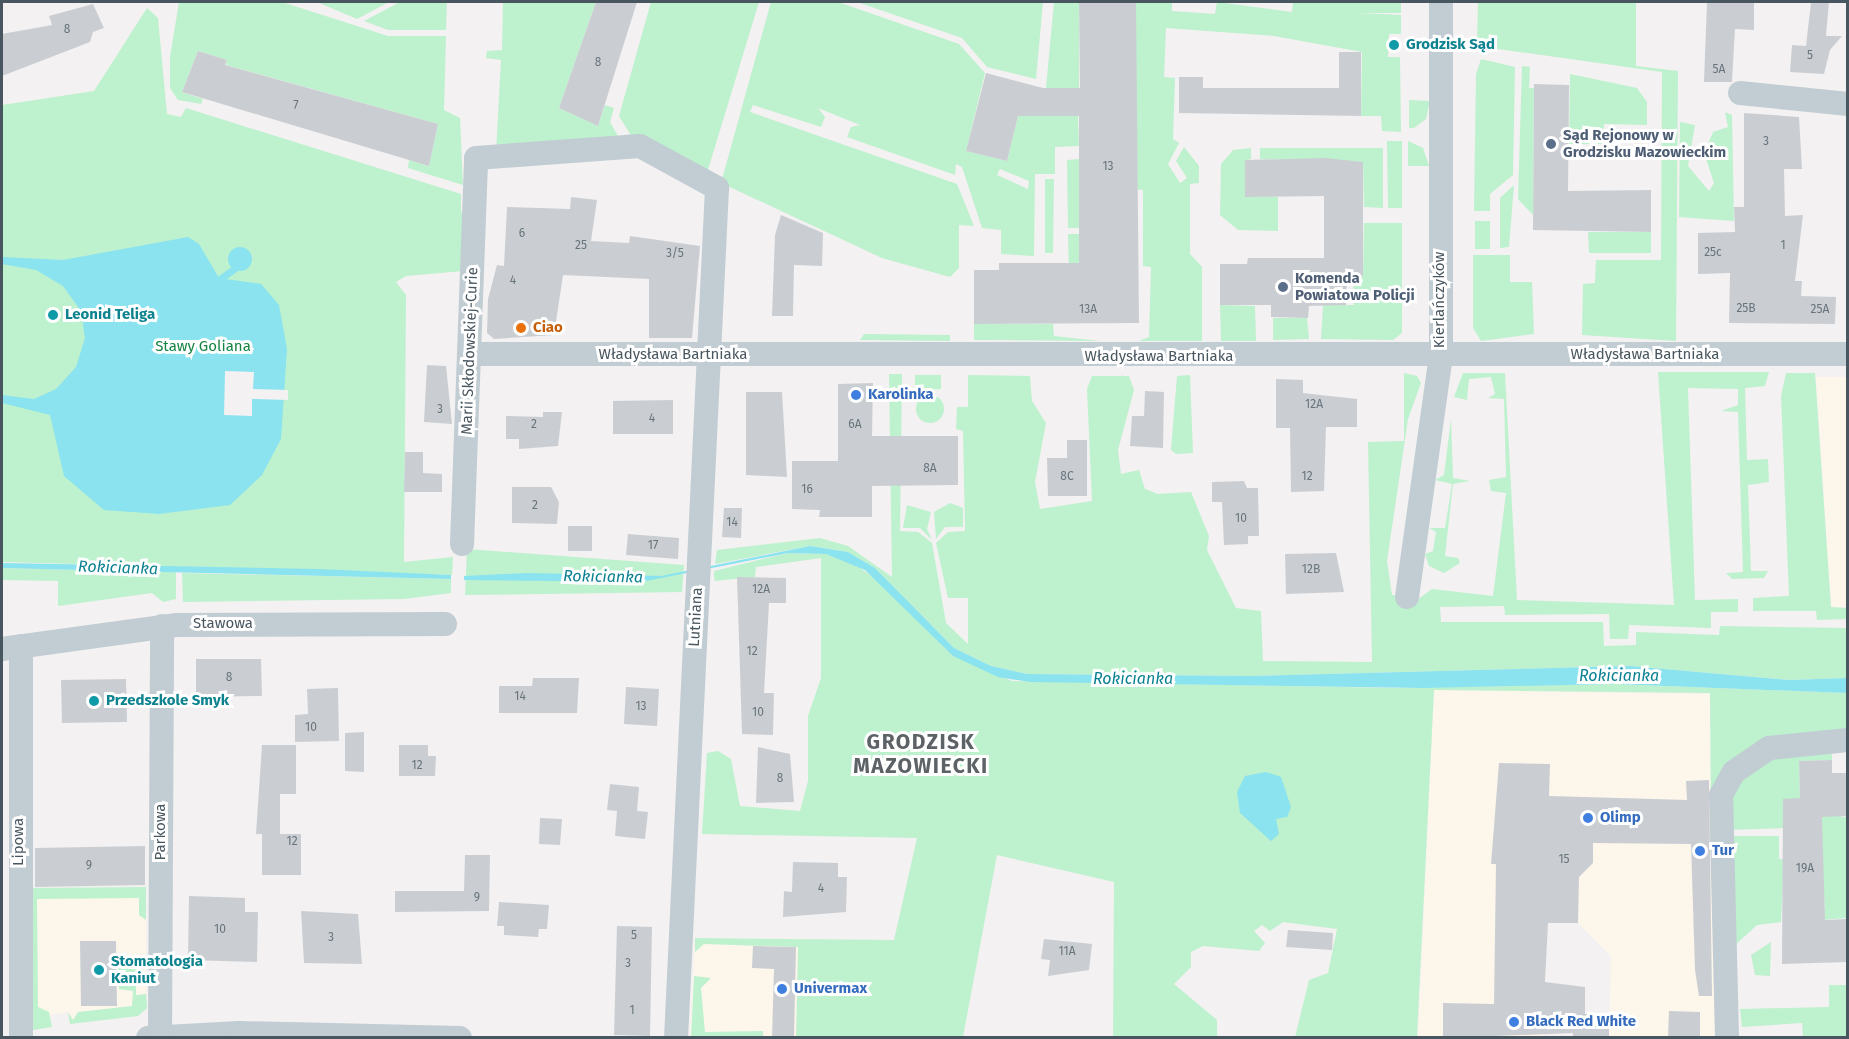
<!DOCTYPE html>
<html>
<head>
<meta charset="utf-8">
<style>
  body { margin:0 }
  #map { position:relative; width:1849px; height:1039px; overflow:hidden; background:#f3f1f1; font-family:"Fira Sans",sans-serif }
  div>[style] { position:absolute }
  .commercial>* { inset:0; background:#fdf6eb }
  .green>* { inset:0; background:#bef1ce }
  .round { border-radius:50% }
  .water>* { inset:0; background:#8ae3ef }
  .pier>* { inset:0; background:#f3f1f1 }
  .stream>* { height:7px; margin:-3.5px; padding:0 3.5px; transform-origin:3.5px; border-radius:3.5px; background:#8ae3ef }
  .building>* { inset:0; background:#caced3 }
  .minor>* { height:24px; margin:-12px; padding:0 12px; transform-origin:12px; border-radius:12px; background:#c1ccd3 }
  .dots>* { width:16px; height:16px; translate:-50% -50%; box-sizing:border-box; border:3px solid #fff; border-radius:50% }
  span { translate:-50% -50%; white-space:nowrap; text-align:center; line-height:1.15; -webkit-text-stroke:6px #fff; paint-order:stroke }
  .number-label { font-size:12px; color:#68747c }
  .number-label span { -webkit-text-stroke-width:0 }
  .culture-label { font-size:15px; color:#0d838f; font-weight:700 }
  .left { translate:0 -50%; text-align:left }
  .service-label { font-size:15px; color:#4e5e75; font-weight:700 }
  .street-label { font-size:15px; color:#48565f }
  .food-label { font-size:15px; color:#c56008; font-weight:700 }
  .park-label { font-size:15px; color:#148443 }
  .shop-label { font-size:15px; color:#366cbe; font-weight:700 }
  .water-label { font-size:16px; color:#0a8192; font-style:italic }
  .district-label { font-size:21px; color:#5d6266; font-weight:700; letter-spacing:1.5px }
  .frame { position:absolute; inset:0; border:3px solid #48565f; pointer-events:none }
</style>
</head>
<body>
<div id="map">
  <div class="commercial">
    <i style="clip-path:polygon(1816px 377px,1847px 377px,1847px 607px,1831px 607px)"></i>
    <i style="clip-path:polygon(1434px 690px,1710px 694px,1718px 1037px,1609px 1037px,1611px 956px,1578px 923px,1547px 923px,1544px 1037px,1418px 1038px)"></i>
    <i style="clip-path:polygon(146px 887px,146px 994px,133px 1011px,73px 1020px,68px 1012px,45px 1016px,36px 1009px,31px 888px)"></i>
    <i style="clip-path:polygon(695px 938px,807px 939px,803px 1037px,690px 1038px)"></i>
  </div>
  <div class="green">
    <i style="clip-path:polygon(179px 2px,282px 2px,388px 36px,446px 36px,444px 110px,460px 118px,463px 185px,408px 168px,409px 160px,429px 166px,438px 124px,226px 65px,227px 60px,198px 51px,182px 92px,203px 99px,201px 104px,178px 100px,170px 88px,170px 57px)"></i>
    <i style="clip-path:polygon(317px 2px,389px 2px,357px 19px)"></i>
    <i style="clip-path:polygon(400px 2px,447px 2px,446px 30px,388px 30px,364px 21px)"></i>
    <i style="clip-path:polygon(503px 2px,596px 2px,559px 108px,598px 126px,605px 105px,614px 108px,610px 122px,622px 143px,496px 152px,501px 60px,486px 58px,487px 51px,502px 50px)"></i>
    <i style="clip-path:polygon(651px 2px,759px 2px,707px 173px,635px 142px,619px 116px)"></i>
    <i style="clip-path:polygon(evenodd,771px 2px,838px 2px,959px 44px,985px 73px,966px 151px,1007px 161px,1018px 116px,1078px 116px,1079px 146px,1055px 147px,1055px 174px,1035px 174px,1034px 256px,1001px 254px,1001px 230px,982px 228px,962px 167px,956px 164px,955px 175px,847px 137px,851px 127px,860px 125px,818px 108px,825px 117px,821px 127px,753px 105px,750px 112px,957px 184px,974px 226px,959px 225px,959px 268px,950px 277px,882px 258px,721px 183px,771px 2px,1000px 169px,1029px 181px,1028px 189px,997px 175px,1000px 169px)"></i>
    <i style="clip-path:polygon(857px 2px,1043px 2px,1036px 79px,987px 67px,962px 38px)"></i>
    <i style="clip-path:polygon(1054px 2px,1079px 2px,1079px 88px,1046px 88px)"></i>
    <i style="clip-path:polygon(1136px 2px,1172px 2px,1172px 11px,1215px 14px,1217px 2px,1292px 12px,1293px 2px,1401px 2px,1401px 13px,1359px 13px,1401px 15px,1401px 34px,1389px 34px,1388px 57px,1400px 57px,1401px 132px,1382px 131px,1381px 116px,1361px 116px,1362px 52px,1274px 36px,1166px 28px,1164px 77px,1175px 78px,1173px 139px,1179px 143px,1168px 164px,1180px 183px,1187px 178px,1176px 161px,1184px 147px,1199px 166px,1199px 183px,1190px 184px,1190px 254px,1202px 267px,1202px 341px,1139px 341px,1149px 337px,1151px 267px,1143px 266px,1143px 190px,1132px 189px)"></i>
    <i style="clip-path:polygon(1478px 2px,1636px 2px,1636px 66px,1678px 71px,1676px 341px,1582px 335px,1583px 284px,1595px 283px,1596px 260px,1661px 260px,1662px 72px,1477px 46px)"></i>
    <i style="clip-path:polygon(147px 8px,158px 18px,167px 114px,181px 117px,186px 108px,461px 194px,461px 212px,468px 214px,463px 271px,406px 276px,396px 282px,406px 295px,404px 562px,453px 557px,452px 575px,2px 562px,2px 105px,94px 91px)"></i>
    <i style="clip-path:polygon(1481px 59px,1515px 67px,1513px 175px,1490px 194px,1490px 211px,1474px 211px,1476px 74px)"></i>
    <i style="clip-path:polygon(1522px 66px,1530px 67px,1529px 88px,1534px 88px,1533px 215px,1518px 199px)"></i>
    <i style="clip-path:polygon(1570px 74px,1637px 88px,1647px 102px,1647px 125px,1604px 124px,1602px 144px,1569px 144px)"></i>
    <i style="clip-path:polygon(1409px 100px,1430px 101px,1426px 119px,1414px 128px,1409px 128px)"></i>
    <i style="clip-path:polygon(1725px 112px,1732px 115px,1734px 221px,1679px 217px,1680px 122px,1695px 125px,1688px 166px,1709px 191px,1714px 183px,1704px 153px,1713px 132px,1728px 127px)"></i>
    <i style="clip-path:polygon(1387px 141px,1402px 141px,1402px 208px,1388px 208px)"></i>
    <i style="clip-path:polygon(1408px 141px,1423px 148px,1429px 166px,1408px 166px)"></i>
    <i style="clip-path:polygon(1251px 148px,1251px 159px,1245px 160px,1245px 197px,1278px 197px,1278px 231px,1238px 230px,1220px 215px,1221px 164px,1233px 150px)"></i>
    <i style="clip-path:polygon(1260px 148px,1383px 148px,1383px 208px,1364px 207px,1363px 162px,1260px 159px)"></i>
    <i style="clip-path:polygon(1079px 159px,1079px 228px,1068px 228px,1067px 160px)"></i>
    <i style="clip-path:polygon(1045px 179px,1054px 179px,1053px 253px,1045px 253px)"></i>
    <i style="clip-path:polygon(1514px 185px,1509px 247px,1500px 248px,1500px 198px)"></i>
    <i style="clip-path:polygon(1475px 221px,1490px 221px,1490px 249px,1475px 249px)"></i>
    <i style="clip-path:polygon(1364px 223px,1402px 223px,1402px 333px,1393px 340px,1321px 339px,1323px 305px,1354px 305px,1353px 276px,1363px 276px)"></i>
    <i style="clip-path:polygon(1588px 232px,1651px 232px,1651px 253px,1589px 253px)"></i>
    <i style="clip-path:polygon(1068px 234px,1079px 234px,1080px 270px,1069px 270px)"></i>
    <i style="clip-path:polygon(1473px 255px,1510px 255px,1510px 282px,1532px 282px,1534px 334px,1481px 341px,1473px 328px)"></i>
    <i style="clip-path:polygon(1220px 305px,1255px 306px,1256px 341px,1221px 341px)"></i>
    <i style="clip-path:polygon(1273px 318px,1307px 318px,1309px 339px,1273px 340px)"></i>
    <i style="clip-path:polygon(974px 324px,1053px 324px,1054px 336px,1100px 341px,974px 340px)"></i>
    <i style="clip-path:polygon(864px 334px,950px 335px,950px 341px,860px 340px)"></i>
    <i style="clip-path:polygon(1658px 372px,1769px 372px,1765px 386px,1745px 388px,1747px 460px,1768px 459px,1769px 482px,1748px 485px,1751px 571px,1768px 571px,1764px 578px,1732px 579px,1726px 573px,1743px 572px,1738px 412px,1721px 411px,1738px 405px,1738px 389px,1688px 388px,1695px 600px,1738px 599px,1738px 612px,1711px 612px,1711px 628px,1629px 625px,1628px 639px,1610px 639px,1609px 614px,1505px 615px,1504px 606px,1440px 607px,1441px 622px,1603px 622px,1604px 646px,1636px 645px,1636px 632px,1719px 635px,1720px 626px,1847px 628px,1847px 678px,1789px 680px,1630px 666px,1251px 676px,1027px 674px,991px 666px,954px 648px,875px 568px,848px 552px,810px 546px,715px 564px,717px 550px,820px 538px,848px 546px,892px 577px,889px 374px,902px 374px,900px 531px,918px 532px,932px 543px,946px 623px,968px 644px,968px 598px,948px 598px,936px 543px,948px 532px,965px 531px,963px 431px,956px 429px,957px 407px,968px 407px,968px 375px,1030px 376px,1032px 401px,1046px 423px,1035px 482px,1040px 509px,1092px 501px,1087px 389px,1092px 376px,1129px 376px,1134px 390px,1118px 450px,1121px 474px,1139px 470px,1145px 489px,1158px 494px,1191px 492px,1209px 536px,1207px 550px,1236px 608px,1261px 611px,1263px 661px,1372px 662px,1368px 442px,1404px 441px,1404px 373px,1417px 376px,1421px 383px,1408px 419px,1387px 561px,1392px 595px,1417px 600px,1432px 589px,1493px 596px,1506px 493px,1491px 491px,1489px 480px,1506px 477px,1504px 399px,1488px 398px,1495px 394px,1491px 377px,1469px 379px,1467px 400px,1454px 397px,1463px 373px,1505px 373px,1517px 600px,1674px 605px)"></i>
    <i style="clip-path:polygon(1786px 373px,1815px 373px,1831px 607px,1847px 608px,1847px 619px,1817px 620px,1816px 611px,1753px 611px,1753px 598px,1789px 596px,1781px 396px)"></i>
    <i style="clip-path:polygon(915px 375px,941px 375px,941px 389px,915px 390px)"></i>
    <i style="clip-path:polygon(1190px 375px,1193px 453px,1176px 454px,1171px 450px,1177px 376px)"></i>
    <i class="round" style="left:916px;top:395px;width:28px;height:28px"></i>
    <i style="clip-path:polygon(1451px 419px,1453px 478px,1470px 481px,1453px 484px,1445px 556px,1458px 558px,1460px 563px,1444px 573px,1429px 566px,1425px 554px,1433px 551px,1436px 532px,1429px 528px,1445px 528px,1452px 484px,1435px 480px,1444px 475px)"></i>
    <i style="clip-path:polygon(950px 503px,963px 508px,963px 527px,945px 527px,936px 539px,934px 512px)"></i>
    <i style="clip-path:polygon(907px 505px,931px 512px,927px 529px,932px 540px,920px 528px,903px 528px)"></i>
    <i style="clip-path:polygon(467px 549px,684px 565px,682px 592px,465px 595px)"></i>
    <i style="clip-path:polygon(788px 553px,826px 554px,851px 561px,882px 584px,953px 656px,1012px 681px,1398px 688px,1615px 684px,1847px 693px,1847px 735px,1766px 744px,1711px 822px,1710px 693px,1434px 690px,1417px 1037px,1295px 1037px,1309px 980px,1328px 973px,1337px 929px,1283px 922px,1270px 931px,1262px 925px,1254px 931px,1265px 943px,1259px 951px,1203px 946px,1191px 952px,1191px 967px,1174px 984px,1217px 1020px,1217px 1037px,1113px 1037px,1114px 882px,997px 855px,963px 1037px,796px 1037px,798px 947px,704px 944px,695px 952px,695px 938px,894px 940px,917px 838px,702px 834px,707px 753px,718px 751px,731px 759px,740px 806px,800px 811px,808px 781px,808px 716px,821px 678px,821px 558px,756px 567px,755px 577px,715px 581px,714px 577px,714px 571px)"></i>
    <i style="clip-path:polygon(2px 568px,176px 572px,176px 599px,163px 602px,152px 593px,58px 606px,58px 581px,2px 580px)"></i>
    <i style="clip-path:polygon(182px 573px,451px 579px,451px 593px,404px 599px,183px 602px)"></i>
    <i style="clip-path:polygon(1832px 748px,1832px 760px,1799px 761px,1800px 798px,1784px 828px,1727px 830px,1732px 789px,1762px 759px)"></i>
    <i style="clip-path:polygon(1841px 806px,1841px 817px,1847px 817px,1846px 926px,1846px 918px,1821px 920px,1820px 910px,1825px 910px,1819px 825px,1822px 817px)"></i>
    <i style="clip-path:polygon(1726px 836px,1779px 836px,1779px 859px,1784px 859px,1781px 922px,1757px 925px,1732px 948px)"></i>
    <i style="clip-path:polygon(146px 887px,146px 920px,139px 915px,139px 898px,37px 899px,38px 1007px,49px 1012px,52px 1027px,27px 1031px,29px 888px)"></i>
    <i style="clip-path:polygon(1771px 942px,1770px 976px,1755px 975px,1751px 955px)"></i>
    <i style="clip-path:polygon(136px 959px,136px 995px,146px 994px,147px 1008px,138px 1016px,70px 1024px,68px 1012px,73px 1020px,78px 1012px,132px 1006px,133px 991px,119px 989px,118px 960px)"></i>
    <i style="clip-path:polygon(694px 976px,711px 978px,701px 988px,705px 1032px,763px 1031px,763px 1037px,691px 1037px)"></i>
    <i style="clip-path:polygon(1829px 985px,1847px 985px,1847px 1037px,1803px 1037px,1802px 1023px,1742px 1027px,1740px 1009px,1829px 1007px)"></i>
  </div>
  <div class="water">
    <i style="clip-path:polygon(188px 237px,199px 244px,219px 278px,261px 284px,279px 305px,287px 349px,281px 439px,262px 475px,230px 505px,159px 514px,104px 510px,64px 476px,50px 415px,2px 403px,2px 395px,34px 399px,56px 389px,76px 367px,85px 338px,81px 311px,63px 286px,36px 270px,2px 264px,2px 257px,63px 260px)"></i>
    <i class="round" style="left:228px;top:247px;width:24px;height:24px"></i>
    <i style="clip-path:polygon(810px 546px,848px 552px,875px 568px,954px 648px,991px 666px,1027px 674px,1251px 676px,1630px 666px,1789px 680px,1847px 678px,1847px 693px,1615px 684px,1423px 688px,1030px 682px,998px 677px,953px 656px,865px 570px,826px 554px,788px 553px,641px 582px,464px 580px,464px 576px,528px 573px,661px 576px)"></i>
    <i style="clip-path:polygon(2px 563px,318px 569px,451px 575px,451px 579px,2px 568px)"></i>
    <i style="clip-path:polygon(1266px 772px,1281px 777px,1291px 807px,1287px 817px,1276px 819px,1279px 834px,1271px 841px,1240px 813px,1237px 792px,1245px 776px)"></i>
  </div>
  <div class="pier">
    <i style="clip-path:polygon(225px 371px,254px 372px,253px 389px,288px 390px,288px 400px,252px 399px,252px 416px,224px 415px)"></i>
  </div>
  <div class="stream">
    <i style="left:221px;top:278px;width:16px;rotate:-35deg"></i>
  </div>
  <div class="building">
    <i style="clip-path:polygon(596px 2px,637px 2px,598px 126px,559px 108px)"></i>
    <i style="clip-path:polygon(1079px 2px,1136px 2px,1139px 323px,974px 324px,974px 270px,999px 270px,999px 263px,1079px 263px,1079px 116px,1018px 116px,1007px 161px,966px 151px,986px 73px,1043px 88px,1080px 88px)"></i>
    <i style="clip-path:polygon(1707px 2px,1754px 2px,1754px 30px,1735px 29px,1732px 82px,1704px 82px)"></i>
    <i style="clip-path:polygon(1811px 2px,1829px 2px,1826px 36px,1842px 36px,1830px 50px,1824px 74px,1790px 72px,1792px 45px,1806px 46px)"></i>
    <i style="clip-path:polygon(93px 4px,104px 28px,93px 32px,90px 42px,2px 76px,2px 34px,52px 25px,49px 16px)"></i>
    <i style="clip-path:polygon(198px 51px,227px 60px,225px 65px,438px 124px,429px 166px,182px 92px)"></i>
    <i style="clip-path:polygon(1339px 52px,1361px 52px,1361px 116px,1179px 113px,1179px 77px,1203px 77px,1203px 88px,1339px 88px)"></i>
    <i style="clip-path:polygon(1534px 84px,1569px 85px,1568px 191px,1651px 190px,1651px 232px,1533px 230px)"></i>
    <i style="clip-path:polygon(1744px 113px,1799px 117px,1802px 169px,1784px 169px,1785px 216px,1803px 215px,1795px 281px,1802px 281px,1801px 296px,1836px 297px,1835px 324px,1729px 323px,1730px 273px,1698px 274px,1698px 233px,1735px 232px,1734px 207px,1744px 207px)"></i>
    <i style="clip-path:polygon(1325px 158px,1363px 162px,1363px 276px,1347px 276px,1346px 305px,1309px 306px,1308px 318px,1271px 317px,1271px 305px,1220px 305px,1220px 264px,1247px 264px,1248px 258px,1324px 258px,1324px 196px,1245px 197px,1245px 160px)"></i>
    <i style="clip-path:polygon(571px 197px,597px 200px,591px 241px,629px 243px,630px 236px,700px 246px,692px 338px,649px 338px,649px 279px,563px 275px,554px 335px,494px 339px,487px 333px,488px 299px,497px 265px,504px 266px,507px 207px,570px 209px)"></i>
    <i style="clip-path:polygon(781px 215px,823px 233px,822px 266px,794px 265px,793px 316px,772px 316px,775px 235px)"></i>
    <i style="clip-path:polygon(427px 365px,446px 366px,452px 424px,424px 422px)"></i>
    <i style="clip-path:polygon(1276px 379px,1303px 380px,1303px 393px,1357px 399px,1357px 427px,1326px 427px,1324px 491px,1291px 492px,1290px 428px,1276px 428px)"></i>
    <i style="clip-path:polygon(873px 383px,872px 436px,958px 436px,958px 485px,872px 486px,872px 517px,819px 517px,820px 510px,792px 509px,792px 461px,838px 461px,838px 384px)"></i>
    <i style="clip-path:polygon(1145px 391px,1164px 392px,1163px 448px,1130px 446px,1132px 416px,1144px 416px)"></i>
    <i style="clip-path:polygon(746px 392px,782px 392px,787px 477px,746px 475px)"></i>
    <i style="clip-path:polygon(673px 400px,673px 434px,613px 434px,613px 401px)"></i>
    <i style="clip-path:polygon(543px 412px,562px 412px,558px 446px,519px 449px,519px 439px,506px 439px,506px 416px,543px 417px)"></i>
    <i style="clip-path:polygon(1067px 440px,1087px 440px,1087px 496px,1048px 496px,1047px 458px,1067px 458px)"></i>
    <i style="clip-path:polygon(405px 452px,423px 452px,423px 473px,442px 474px,442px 492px,404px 492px)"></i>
    <i style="clip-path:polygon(1244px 481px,1247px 488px,1258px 488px,1259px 536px,1248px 536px,1248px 544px,1224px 545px,1222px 502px,1212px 502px,1212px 482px)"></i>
    <i style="clip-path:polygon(512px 487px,551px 487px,559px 502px,557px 524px,512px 523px)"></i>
    <i style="clip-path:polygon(724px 508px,742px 508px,741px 538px,722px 537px)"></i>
    <i style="clip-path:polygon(568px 526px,592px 526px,592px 551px,568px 551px)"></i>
    <i style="clip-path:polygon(628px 534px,679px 538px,678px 559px,626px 555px)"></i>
    <i style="clip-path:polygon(1336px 553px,1344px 592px,1286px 594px,1285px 554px)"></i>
    <i style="clip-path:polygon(737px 577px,786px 578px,786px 603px,769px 603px,764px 693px,774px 693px,773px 735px,742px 734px)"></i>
    <i style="clip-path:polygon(196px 659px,261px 659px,262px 696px,196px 697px)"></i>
    <i style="clip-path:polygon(533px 678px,579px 678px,577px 713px,499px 713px,499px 686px,532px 686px)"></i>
    <i style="clip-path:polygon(126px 679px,127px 722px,62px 723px,61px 680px)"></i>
    <i style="clip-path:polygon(626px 687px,659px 689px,657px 726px,624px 724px)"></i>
    <i style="clip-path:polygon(338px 688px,339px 741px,295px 742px,295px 715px,308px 714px,307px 689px)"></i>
    <i style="clip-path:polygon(364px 732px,364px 772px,345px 771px,345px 733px)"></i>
    <i style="clip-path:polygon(262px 745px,296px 745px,296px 794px,280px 794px,280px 834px,301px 834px,301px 875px,262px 875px,262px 834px,256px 834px)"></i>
    <i style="clip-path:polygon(399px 745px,428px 745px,428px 756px,436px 756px,435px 776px,399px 776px)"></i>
    <i style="clip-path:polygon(758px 747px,790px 754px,794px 802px,756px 803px)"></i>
    <i style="clip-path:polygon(1832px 760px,1832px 773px,1848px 773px,1848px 816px,1822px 817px,1825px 920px,1846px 919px,1848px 962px,1782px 964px,1783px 799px,1800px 798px,1799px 761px)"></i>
    <i style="clip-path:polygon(1499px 763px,1550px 764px,1549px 796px,1687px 800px,1686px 781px,1709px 780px,1712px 996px,1699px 996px,1695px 970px,1691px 844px,1593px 843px,1593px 863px,1579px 877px,1578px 923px,1548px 923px,1545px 982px,1585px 987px,1585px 1014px,1609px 1014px,1609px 1038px,1573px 1038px,1573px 1033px,1443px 1038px,1443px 1003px,1494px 1004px,1496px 864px,1491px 864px)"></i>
    <i style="clip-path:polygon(610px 784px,639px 787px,637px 811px,648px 812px,645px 839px,615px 836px,617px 811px,607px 810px)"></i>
    <i style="clip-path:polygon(540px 818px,562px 819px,560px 845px,539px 844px)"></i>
    <i style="clip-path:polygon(145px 846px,145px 885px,35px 887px,35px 848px)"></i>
    <i style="clip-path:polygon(465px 855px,490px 855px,489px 911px,395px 912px,395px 891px,464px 891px)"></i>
    <i style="clip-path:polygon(793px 862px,838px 863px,838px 877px,847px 877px,846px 912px,783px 917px,784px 891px,792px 892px)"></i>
    <i style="clip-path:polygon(189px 896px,245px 898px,245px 912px,258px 912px,257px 962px,188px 960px)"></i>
    <i style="clip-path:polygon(499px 902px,549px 905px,547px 929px,539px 929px,538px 937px,504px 935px,504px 926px,497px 926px)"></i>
    <i style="clip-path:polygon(301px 911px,358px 914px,362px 964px,304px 963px)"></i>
    <i style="clip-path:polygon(617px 926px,652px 927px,650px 1036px,614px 1035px)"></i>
    <i style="clip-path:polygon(1288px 930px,1333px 933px,1332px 950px,1286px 947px)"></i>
    <i style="clip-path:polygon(1044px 939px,1092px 944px,1089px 970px,1048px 976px,1050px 960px,1041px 959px)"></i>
    <i style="clip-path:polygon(80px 941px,116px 941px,117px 1006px,81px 1006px)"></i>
    <i style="clip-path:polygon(753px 946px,796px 947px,794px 1038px,772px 1038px,774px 969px,752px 968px)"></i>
    <i style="clip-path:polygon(1669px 1011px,1700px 1012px,1700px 1038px,1668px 1038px)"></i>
  </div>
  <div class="minor">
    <i style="left:1740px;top:93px;width:109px;rotate:5.8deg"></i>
    <i style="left:471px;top:354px;width:1377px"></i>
    <i style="left:462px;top:544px;width:386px;rotate:-87.9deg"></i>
    <i style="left:476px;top:158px;width:164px;rotate:-4.2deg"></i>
    <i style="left:640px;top:146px;width:88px;rotate:28.6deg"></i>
    <i style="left:717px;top:188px;width:851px;rotate:92.76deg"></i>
    <i style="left:1407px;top:597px;width:243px;rotate:-82deg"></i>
    <i style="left:1441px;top:356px;width:354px;rotate:-90deg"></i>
    <i style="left:2px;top:649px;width:177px;rotate:-7.8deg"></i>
    <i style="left:177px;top:625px;width:268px;rotate:-0.2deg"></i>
    <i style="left:21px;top:1038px;width:392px;rotate:-90deg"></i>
    <i style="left:148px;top:1038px;width:91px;rotate:-3.1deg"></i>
    <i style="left:239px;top:1033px;width:221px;rotate:1.3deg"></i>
    <i style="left:160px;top:1038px;width:412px;rotate:-89.7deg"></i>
    <i style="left:1727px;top:1038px;width:243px;rotate:-91.4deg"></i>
    <i style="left:1721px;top:795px;width:26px;rotate:-61deg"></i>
    <i style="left:1734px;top:772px;width:42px;rotate:-34.4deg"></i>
    <i style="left:1769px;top:748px;width:79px;rotate:-5.8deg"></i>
  </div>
  <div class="dots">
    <i style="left:1394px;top:45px;background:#0f9aa8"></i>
    <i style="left:1551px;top:144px;background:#5c6f8a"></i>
    <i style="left:1283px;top:287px;background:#5c6f8a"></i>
    <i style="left:53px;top:315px;background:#0f9aa8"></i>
    <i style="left:521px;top:328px;background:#e8710a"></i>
    <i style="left:856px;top:395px;background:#3f7fe0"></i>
    <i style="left:94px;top:701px;background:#0f9aa8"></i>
    <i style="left:1588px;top:818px;background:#3f7fe0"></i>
    <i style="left:1700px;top:851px;background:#3f7fe0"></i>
    <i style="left:99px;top:970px;background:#0f9aa8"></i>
    <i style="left:782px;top:989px;background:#3f7fe0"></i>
    <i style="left:1514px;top:1022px;background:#3f7fe0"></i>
  </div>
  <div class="number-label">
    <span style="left:67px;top:30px">8</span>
    <span style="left:1810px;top:56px">5</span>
    <span style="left:598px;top:63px">8</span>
    <span style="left:1719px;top:70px">5A</span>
    <span style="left:296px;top:106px">7</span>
    <span style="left:1766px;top:142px">3</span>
    <span style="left:1108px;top:167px">13</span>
    <span style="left:522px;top:234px">6</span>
    <span style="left:581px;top:246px">25</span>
    <span style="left:1783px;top:246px">1</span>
    <span style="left:1713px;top:253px">25c</span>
    <span style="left:675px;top:254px">3/5</span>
    <span style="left:513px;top:281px">4</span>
    <span style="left:1746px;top:309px">25B</span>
    <span style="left:1088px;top:310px">13A</span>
    <span style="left:1820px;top:310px">25A</span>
    <span style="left:1314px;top:405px">12A</span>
    <span style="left:440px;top:410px">3</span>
    <span style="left:652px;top:419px">4</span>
    <span style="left:534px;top:425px">2</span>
    <span style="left:855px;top:425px">6A</span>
    <span style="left:930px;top:469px">8A</span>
    <span style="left:1067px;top:477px">8C</span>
    <span style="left:1307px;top:477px">12</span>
    <span style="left:807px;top:490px">16</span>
    <span style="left:535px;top:506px">2</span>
    <span style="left:1241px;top:519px">10</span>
    <span style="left:732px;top:523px">14</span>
    <span style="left:653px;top:546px">17</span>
    <span style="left:1311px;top:570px">12B</span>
    <span style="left:761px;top:590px">12A</span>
    <span style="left:752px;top:652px">12</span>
    <span style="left:229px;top:678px">8</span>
    <span style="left:520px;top:697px">14</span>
    <span style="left:641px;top:707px">13</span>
    <span style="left:758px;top:713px">10</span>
    <span style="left:311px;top:728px">10</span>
    <span style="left:417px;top:766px">12</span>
    <span style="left:780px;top:779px">8</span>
    <span style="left:292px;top:842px">12</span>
    <span style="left:1564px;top:860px">15</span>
    <span style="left:89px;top:866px">9</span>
    <span style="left:1805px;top:869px">19A</span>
    <span style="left:821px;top:889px">4</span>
    <span style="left:477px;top:898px">9</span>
    <span style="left:220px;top:930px">10</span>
    <span style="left:634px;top:936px">5</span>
    <span style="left:331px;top:938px">3</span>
    <span style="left:1067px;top:952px">11A</span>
    <span style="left:628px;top:964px">3</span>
    <span style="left:632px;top:1011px">1</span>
  </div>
  <div class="culture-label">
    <span class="left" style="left:1406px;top:45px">Grodzisk Sąd</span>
    <span class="left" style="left:65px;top:315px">Leonid Teliga</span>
    <span class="left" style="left:106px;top:701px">Przedszkole Smyk</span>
    <span class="left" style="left:111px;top:970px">Stomatologia<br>Kaniut</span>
  </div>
  <div class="service-label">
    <span class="left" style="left:1563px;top:144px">Sąd Rejonowy w<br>Grodzisku Mazowieckim</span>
    <span class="left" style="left:1295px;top:287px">Komenda<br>Powiatowa Policji</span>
  </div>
  <div class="street-label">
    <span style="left:1440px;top:300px;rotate:-90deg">Kierlańczyków</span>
    <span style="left:470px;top:351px;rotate:-88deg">Marii Skłodowskiej-Curie</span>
    <span style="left:673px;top:355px">Władysława Bartniaka</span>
    <span style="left:1645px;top:355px">Władysława Bartniaka</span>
    <span style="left:1159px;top:357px">Władysława Bartniaka</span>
    <span style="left:696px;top:617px;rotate:-87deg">Lutniana</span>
    <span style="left:223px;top:624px">Stawowa</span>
    <span style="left:161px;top:832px;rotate:-90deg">Parkowa</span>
    <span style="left:19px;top:842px;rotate:-90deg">Lipowa</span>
  </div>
  <div class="food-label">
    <span class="left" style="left:533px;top:328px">Ciao</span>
  </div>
  <div class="park-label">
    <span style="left:203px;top:347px">Stawy Goliana</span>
  </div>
  <div class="shop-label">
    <span class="left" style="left:868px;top:395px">Karolinka</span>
    <span class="left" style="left:1600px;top:818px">Olimp</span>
    <span class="left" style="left:1712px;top:851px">Tur</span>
    <span class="left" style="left:794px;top:989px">Univermax</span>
    <span class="left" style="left:1526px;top:1022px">Black Red White</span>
  </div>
  <div class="water-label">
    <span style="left:118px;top:568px;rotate:2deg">Rokicianka</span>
    <span style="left:603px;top:577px;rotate:1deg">Rokicianka</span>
    <span style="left:1619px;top:676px">Rokicianka</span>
    <span style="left:1133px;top:679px">Rokicianka</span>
  </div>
  <div class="district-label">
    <span style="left:921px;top:754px">GRODZISK<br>MAZOWIECKI</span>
  </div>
  <div class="frame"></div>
</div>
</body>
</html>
